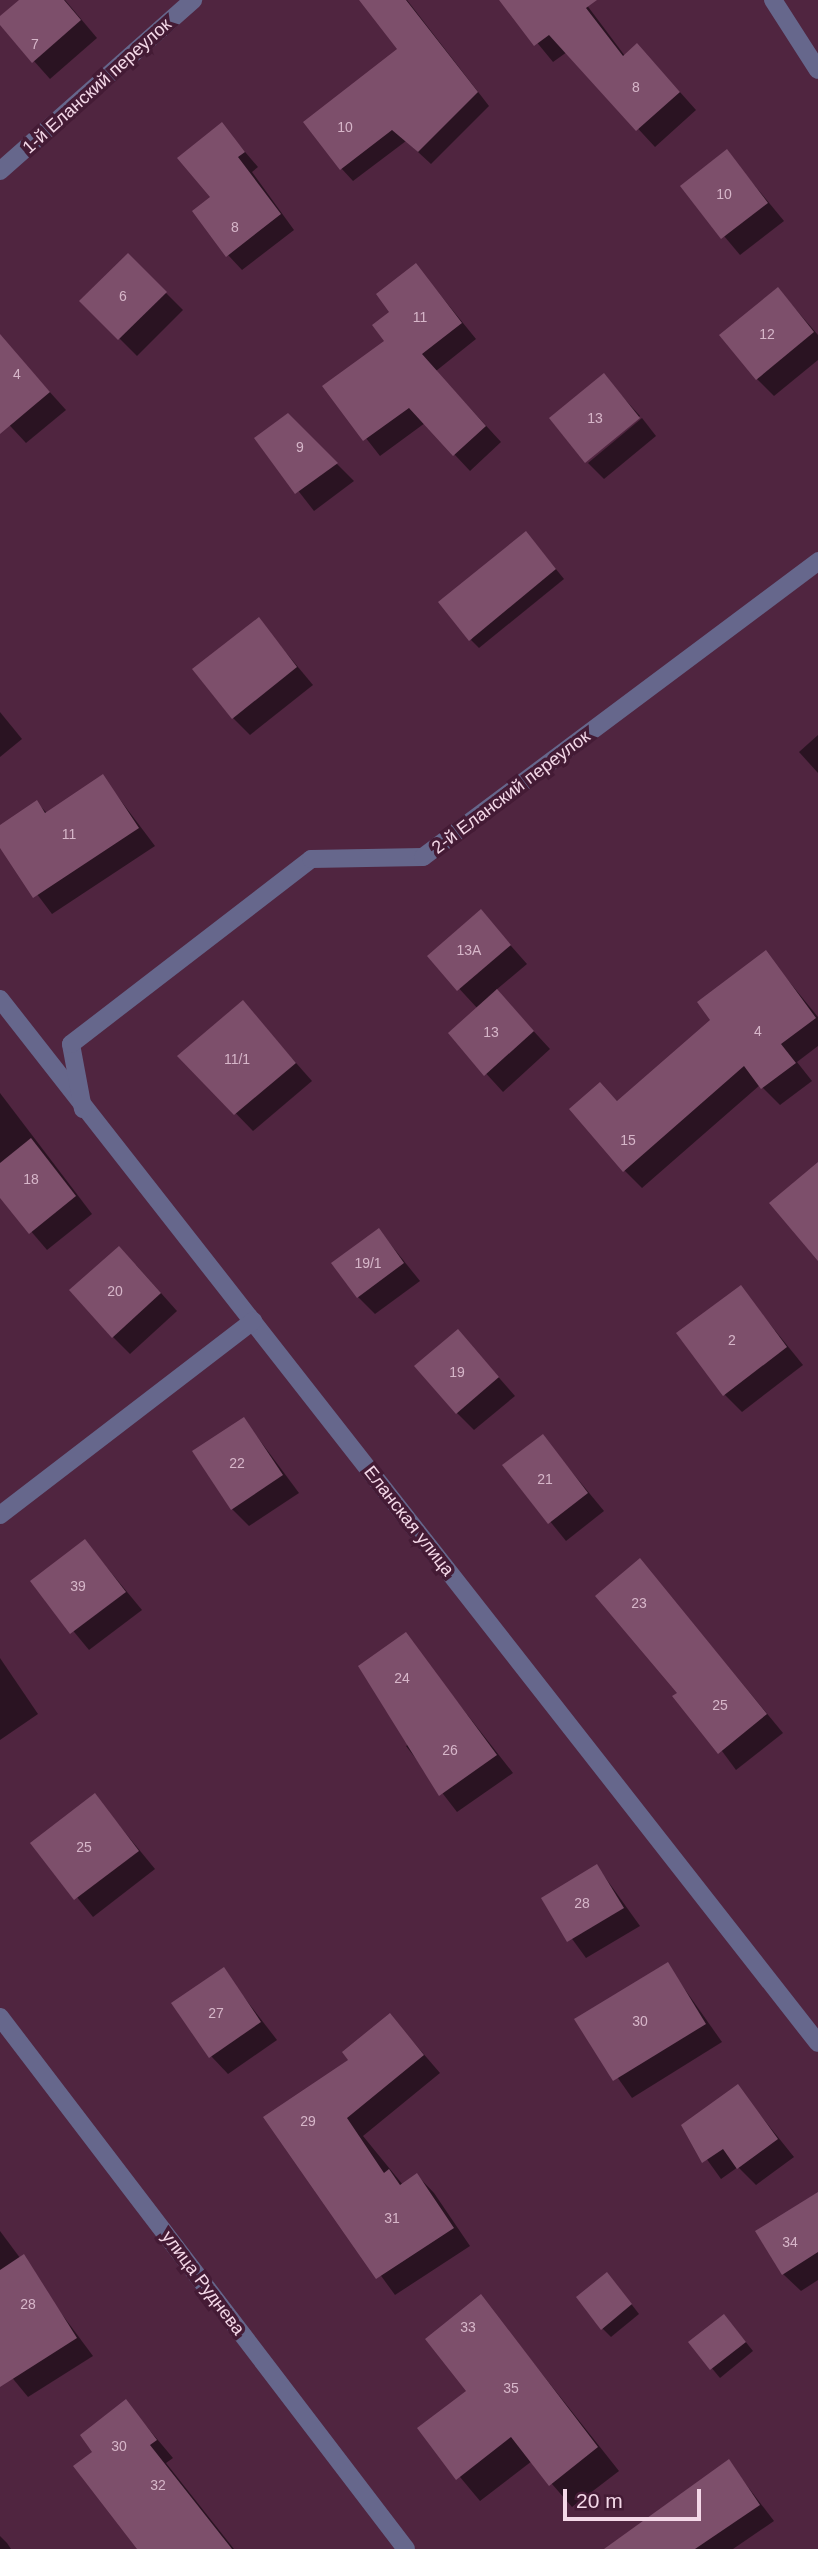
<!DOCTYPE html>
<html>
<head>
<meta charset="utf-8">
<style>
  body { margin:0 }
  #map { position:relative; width:818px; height:2549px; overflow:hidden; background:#502540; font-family:Helvetica,sans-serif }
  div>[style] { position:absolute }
  .shadow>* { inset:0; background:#0007 }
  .building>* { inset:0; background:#7d4f6b }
  .minor>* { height:18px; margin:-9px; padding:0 9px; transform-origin:9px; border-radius:9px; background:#66678c }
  span { translate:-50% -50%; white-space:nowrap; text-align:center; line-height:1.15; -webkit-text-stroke:7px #441b35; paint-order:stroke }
  .number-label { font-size:14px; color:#d6b6c9 }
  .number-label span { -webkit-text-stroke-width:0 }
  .street-label { font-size:18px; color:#f4d8e8 }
  .scale { position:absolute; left:563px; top:2489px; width:138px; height:32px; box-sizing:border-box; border:4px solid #f4d8e8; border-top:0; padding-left:9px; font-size:21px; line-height:24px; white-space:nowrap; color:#f4d8e8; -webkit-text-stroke:5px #441b35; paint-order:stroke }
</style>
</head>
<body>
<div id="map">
  <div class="shadow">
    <i style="clip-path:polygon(22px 0,65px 0,97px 38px,50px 79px,0 23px)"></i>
    <i style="clip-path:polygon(372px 0,407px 0,489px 106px,431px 164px,406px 141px,353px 181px,341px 168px,400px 50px)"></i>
    <i style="clip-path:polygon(502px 0,583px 0,625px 56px,654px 63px,696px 110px,655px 147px,567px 52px,553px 62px)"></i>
    <i style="clip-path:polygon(222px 125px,258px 167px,252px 172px,294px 230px,242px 270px,228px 255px,212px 198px)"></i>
    <i style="clip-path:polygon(727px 152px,784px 221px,740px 255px,682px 186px)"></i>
    <i style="clip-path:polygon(128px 255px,183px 310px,137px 356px,82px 301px)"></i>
    <i style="clip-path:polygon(416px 265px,476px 339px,436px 371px,501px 442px,470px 471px,425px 423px,380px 456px,325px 386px,386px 341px,392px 312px)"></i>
    <i style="clip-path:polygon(778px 289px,818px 335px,818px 360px,774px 396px,757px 379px)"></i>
    <i style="clip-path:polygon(11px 349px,66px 410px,26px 443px,0 415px,0 358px)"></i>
    <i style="clip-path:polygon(603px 375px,640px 416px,586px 460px)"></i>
    <i style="clip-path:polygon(288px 415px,354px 481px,314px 511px,257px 438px)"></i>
    <i style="clip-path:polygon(642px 418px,656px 436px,604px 479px,588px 463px)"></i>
    <i style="clip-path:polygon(534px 542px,564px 579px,479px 648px,471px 640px)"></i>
    <i style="clip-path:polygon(258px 619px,313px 685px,250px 735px,233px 718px)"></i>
    <i style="clip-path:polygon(0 712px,22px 739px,0 757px)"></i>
    <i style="clip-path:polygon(818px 735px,818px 773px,799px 752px)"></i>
    <i style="clip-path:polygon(103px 777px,155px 846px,52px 914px,2px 848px,37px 803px,47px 813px)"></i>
    <i style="clip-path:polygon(481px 912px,527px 964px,496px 990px,550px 1049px,503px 1092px,450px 1034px,478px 1009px,429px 956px)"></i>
    <i style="clip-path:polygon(765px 952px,818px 1017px,818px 1046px,797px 1062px,812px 1081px,780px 1105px,760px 1085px,642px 1188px,624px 1170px,600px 1084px,619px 1103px,712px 1020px)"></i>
    <i style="clip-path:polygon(243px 1003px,312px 1081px,253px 1131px,180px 1056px)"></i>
    <i style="clip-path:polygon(0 1093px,92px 1214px,47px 1250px,0 1195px)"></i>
    <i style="clip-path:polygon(379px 1230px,420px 1281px,375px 1314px,358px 1297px)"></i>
    <i style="clip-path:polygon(136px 1265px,177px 1311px,130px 1354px,113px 1337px)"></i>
    <i style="clip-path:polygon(740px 1287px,803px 1365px,742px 1412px,724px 1394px)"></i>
    <i style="clip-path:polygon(458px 1331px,515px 1396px,474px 1430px,457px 1413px)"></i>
    <i style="clip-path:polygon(244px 1419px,299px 1493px,249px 1526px,232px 1509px)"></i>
    <i style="clip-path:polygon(543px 1437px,604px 1511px,566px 1541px,505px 1466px)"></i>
    <i style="clip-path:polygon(85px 1541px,142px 1610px,89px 1650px,32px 1581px)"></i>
    <i style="clip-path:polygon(640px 1560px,783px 1733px,736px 1770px,679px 1693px)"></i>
    <i style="clip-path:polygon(405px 1635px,513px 1773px,457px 1812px,406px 1746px,413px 1741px)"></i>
    <i style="clip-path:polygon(0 1658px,38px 1714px,0 1740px)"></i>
    <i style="clip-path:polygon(95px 1796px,155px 1869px,93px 1917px,33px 1843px)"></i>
    <i style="clip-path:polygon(597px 1866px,640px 1926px,586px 1958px,543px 1899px)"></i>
    <i style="clip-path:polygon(667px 1964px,722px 2042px,632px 2098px,577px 2020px)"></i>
    <i style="clip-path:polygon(223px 1970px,277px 2040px,228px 2074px,211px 2056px)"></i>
    <i style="clip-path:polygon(390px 2015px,440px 2073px,363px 2136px,403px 2185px,417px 2175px,434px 2193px,470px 2246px,395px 2295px,266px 2118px,351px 2060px)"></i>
    <i style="clip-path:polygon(737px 2086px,794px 2157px,756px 2185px,738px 2167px,721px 2179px,683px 2126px)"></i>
    <i style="clip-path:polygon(818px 2194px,818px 2280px,801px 2291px,783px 2274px)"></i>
    <i style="clip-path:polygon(0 2231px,93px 2356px,28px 2397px,0 2363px)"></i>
    <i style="clip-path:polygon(615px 2283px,639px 2314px,611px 2337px,602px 2328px)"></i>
    <i style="clip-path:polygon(481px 2297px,619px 2471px,572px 2507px,532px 2461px,480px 2501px,420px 2429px,468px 2391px)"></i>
    <i style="clip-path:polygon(732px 2325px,753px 2351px,720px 2378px,691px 2343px)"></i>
    <i style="clip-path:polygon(126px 2402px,173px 2458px,166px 2463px,234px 2549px,140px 2549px,95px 2452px)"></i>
    <i style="clip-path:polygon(729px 2462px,774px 2521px,733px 2549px,607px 2549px)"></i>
    <i style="clip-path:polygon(0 2536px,7px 2543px,11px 2549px,0 2549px)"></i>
  </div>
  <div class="building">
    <i style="clip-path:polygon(19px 0,64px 0,81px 20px,32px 63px,0 25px,0 16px)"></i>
    <i style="clip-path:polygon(359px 0,406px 0,478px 92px,418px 152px,392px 130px,340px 170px,303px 122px,397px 49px)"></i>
    <i style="clip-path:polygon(499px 0,597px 0,586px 8px,623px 56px,637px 43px,680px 92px,636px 131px,549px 35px,534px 46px)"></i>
    <i style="clip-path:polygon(222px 122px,245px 152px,238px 157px,281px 214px,226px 257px,192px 211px,210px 197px,177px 158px)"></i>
    <i style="clip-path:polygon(727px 149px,768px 203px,721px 239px,680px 186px)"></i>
    <i style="clip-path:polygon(128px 253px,167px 292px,118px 340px,79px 301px)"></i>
    <i style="clip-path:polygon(416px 263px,462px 323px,422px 354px,486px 426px,453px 456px,409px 408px,363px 441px,322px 386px,384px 341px,372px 325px,389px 312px,376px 294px)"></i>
    <i style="clip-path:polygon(778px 287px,814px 332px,756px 380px,719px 335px)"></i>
    <i style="clip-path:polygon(0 334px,50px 392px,0 434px)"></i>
    <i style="clip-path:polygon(604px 373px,640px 418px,585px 463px,549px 418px)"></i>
    <i style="clip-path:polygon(288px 413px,338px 463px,295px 494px,254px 438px)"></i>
    <i style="clip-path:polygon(526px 531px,556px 569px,469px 641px,438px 602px)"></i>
    <i style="clip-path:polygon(259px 617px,297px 667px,232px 719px,192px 669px)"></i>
    <i style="clip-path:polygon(103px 774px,139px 828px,33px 898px,0 848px,0 825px,37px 800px,45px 813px)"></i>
    <i style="clip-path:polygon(481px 909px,511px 945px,457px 991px,427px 956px)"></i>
    <i style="clip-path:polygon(766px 950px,816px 1018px,781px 1044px,796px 1063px,761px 1089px,744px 1066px,623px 1172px,569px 1109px,600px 1082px,617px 1101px,710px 1020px,697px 1002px)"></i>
    <i style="clip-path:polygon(497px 989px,534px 1031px,484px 1076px,448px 1033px)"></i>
    <i style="clip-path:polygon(243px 1000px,296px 1063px,234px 1115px,177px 1056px)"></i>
    <i style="clip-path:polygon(31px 1138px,76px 1196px,29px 1234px,0 1198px,0 1163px)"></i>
    <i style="clip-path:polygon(818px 1162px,818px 1261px,769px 1203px)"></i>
    <i style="clip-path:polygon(379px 1228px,404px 1263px,357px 1298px,331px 1263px)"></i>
    <i style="clip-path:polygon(119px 1246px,161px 1293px,112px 1338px,69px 1290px)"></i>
    <i style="clip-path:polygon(741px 1285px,787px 1347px,723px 1396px,676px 1333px)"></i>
    <i style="clip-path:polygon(458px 1329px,499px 1377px,456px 1414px,414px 1366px)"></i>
    <i style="clip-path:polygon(244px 1417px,283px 1475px,231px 1510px,192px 1451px)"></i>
    <i style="clip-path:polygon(543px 1434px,588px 1493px,548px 1524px,502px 1465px)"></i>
    <i style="clip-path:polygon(85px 1539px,126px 1592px,70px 1634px,30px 1581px)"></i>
    <i style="clip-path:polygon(640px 1558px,767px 1714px,718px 1754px,672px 1696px,677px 1693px,595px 1596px)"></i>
    <i style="clip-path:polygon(406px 1632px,497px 1755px,439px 1796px,358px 1666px)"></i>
    <i style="clip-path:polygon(95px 1793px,139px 1851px,74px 1900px,30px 1843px)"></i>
    <i style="clip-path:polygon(597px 1864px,624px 1908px,567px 1942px,541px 1898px)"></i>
    <i style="clip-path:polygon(668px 1962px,706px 2024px,613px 2081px,574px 2019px)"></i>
    <i style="clip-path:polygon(224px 1967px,261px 2022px,209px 2058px,171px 2003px)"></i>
    <i style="clip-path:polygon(390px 2013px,424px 2055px,347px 2118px,384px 2173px,389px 2169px,400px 2185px,417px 2173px,454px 2228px,376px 2279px,263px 2117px,348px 2060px,342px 2052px)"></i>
    <i style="clip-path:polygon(738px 2084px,778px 2139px,737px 2169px,723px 2149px,702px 2163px,681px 2125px)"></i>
    <i style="clip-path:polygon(818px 2192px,818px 2252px,782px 2275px,755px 2231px)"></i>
    <i style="clip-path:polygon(24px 2254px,77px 2338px,0 2387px,0 2270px)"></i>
    <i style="clip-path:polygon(607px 2272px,632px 2304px,601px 2330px,576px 2297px)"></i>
    <i style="clip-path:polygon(481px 2294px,598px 2447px,549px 2486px,511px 2437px,456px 2480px,417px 2428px,466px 2391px,425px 2339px)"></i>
    <i style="clip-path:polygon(724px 2314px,746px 2342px,710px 2370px,688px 2342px)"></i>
    <i style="clip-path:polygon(126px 2399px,157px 2440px,150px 2445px,232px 2549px,137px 2549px,73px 2466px,92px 2452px,80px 2435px)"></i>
    <i style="clip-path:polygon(729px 2459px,760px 2505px,695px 2549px,604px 2549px)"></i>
  </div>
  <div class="minor">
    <i style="left:773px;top:0;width:83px;rotate:57.3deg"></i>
    <i style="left:0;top:171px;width:258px;rotate:-41.5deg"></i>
    <i style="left:0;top:999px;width:1326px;rotate:51.92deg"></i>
    <i style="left:83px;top:1109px;width:66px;rotate:-100.5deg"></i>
    <i style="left:71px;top:1044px;width:303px;rotate:-37.6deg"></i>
    <i style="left:311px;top:859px;width:112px;rotate:-1deg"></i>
    <i style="left:423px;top:857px;width:494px;rotate:-36.8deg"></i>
    <i style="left:0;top:1515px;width:319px;rotate:-37.5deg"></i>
    <i style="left:0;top:2017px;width:669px;rotate:52.65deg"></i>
  </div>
  <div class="number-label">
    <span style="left:35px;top:44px">7</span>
    <span style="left:636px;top:87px">8</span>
    <span style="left:345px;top:127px">10</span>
    <span style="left:724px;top:194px">10</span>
    <span style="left:235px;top:227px">8</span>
    <span style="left:123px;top:296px">6</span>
    <span style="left:420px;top:317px">11</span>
    <span style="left:767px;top:334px">12</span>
    <span style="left:17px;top:374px">4</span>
    <span style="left:595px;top:418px">13</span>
    <span style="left:300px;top:447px">9</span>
    <span style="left:69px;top:834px">11</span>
    <span style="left:469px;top:950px">13А</span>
    <span style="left:758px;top:1031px">4</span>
    <span style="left:491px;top:1032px">13</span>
    <span style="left:237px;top:1059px">11/1</span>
    <span style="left:628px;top:1140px">15</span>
    <span style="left:31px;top:1179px">18</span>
    <span style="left:368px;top:1263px">19/1</span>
    <span style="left:115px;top:1291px">20</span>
    <span style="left:732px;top:1340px">2</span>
    <span style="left:457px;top:1372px">19</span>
    <span style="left:237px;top:1463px">22</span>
    <span style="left:545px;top:1479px">21</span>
    <span style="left:78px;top:1586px">39</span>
    <span style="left:639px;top:1603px">23</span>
    <span style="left:402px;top:1678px">24</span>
    <span style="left:720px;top:1705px">25</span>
    <span style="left:450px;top:1750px">26</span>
    <span style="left:84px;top:1847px">25</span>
    <span style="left:582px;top:1903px">28</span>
    <span style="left:216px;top:2013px">27</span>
    <span style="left:640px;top:2021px">30</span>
    <span style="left:308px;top:2121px">29</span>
    <span style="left:392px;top:2218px">31</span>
    <span style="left:790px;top:2242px">34</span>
    <span style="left:28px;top:2304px">28</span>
    <span style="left:468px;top:2327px">33</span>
    <span style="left:511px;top:2388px">35</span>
    <span style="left:119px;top:2446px">30</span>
    <span style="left:158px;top:2485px">32</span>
  </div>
  <div class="street-label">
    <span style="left:97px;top:86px;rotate:-42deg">1-й Еланский переулок</span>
    <span style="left:511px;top:792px;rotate:-37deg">2-й Еланский переулок</span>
    <span style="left:409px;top:1521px;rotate:52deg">Еланская улица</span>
    <span style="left:203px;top:2283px;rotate:53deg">улица Руднева</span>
  </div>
  <div class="scale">20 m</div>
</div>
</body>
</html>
